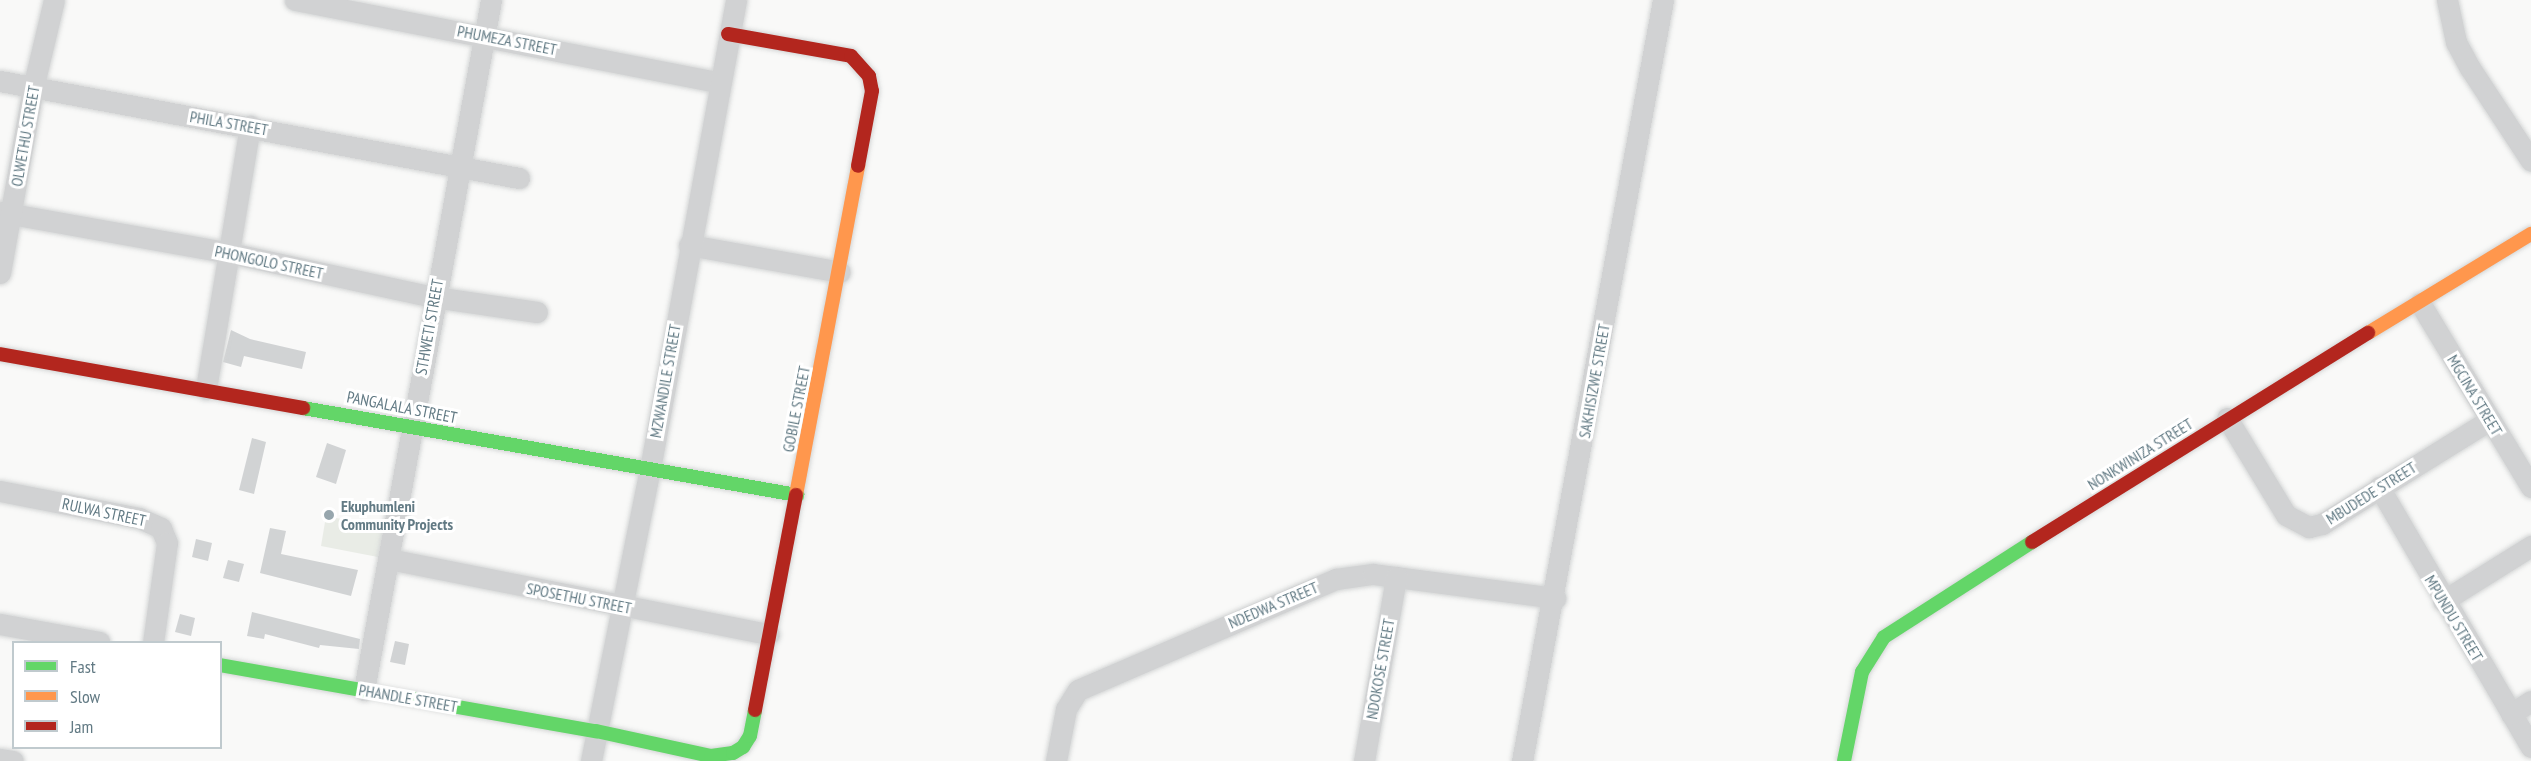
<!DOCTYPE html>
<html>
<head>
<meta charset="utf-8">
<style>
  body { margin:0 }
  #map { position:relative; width:2531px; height:761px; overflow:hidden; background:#f9f9f8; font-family:"PT Sans Narrow",sans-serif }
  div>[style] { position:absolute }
  .green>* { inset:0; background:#e9ece6 }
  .building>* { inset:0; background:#d1d3d4 }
  .roads { filter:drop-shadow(0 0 2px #d4d6d6) drop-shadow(0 0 2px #d4d6d6) }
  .street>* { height:21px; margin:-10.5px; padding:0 10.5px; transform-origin:10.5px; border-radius:10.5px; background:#d1d2d3 }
  .fast>* { height:14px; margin:-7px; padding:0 7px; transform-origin:7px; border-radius:7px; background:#63d668 }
  .slow>* { height:14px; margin:-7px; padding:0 7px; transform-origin:7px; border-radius:7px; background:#ff974d }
  .jam>* { height:14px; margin:-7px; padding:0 7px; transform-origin:7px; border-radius:7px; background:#b3261e }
  .dots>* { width:16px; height:16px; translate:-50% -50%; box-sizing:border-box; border:3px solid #fff; border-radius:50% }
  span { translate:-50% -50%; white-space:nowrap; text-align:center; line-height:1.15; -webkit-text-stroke:6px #fff; paint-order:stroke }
  .street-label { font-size:16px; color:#627a84 }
  .poi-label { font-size:16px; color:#627a84; font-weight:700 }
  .left { translate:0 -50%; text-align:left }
  .legend { position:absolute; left:12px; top:641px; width:210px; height:108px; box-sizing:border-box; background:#fff; border:2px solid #c0cace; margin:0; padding:8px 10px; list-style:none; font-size:18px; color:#627a84 }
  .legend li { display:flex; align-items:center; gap:12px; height:30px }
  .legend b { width:30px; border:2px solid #c0cace }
</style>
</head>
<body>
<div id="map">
  <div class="green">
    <i style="clip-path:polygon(326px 516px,388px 528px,383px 558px,321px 546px)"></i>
  </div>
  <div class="building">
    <i style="clip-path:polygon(231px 330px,250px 339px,306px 352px,302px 369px,244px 356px,241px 367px,223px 362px)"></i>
    <i style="clip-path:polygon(252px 438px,266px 442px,254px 494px,239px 490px)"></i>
    <i style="clip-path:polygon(327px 443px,346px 450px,336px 484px,316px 477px)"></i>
    <i style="clip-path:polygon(270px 528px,286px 531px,281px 554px,358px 570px,351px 596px,260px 573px)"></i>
    <i style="clip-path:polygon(196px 539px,212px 543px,208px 561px,192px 557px)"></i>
    <i style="clip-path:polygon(228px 560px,244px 564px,239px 582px,223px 578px)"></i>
    <i style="clip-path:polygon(252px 612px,360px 639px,359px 649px,320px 645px,319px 648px,265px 634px,264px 639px,247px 636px)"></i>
    <i style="clip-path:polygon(180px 614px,195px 618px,191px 636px,175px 632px)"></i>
    <i style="clip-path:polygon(395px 641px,409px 644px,405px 665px,390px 662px)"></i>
  </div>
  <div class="roads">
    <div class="street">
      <i style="left:295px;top:0;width:431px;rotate:11deg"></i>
      <i style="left:2447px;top:0;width:43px;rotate:77.9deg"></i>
      <i style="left:2456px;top:42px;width:30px;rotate:62deg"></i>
      <i style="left:2470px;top:68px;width:111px;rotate:56.7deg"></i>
      <i style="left:0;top:81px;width:528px;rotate:10.59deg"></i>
      <i style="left:0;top:212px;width:234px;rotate:10.1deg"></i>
      <i style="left:230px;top:253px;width:209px;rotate:12.2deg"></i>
      <i style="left:434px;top:297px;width:104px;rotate:8.3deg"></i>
      <i style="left:689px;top:245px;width:153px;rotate:10.1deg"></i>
      <i style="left:0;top:273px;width:188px;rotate:-79.9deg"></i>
      <i style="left:33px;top:88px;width:90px;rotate:-76.6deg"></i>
      <i style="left:2420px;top:303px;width:215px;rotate:58.9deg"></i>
      <i style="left:206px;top:389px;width:267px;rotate:-80.5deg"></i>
      <i style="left:2227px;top:418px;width:114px;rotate:58.7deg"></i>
      <i style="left:2286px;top:515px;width:26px;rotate:28deg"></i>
      <i style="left:2309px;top:527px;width:13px;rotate:-13deg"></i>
      <i style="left:2322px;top:524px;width:198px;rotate:-31.8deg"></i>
      <i style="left:2379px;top:487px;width:301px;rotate:59.7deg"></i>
      <i style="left:0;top:491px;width:142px;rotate:11deg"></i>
      <i style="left:139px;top:518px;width:24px;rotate:24deg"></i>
      <i style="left:161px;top:528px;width:16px;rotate:68deg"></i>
      <i style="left:167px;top:543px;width:100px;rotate:98deg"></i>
      <i style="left:389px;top:559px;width:387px;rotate:11.2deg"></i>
      <i style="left:2443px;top:601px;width:104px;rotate:-32deg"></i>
      <i style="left:0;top:624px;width:101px;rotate:10.3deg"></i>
      <i style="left:364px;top:690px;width:702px;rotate:-79.57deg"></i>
      <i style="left:2511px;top:714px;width:24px;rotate:-33deg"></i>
      <i style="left:0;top:759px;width:13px;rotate:9deg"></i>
      <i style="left:591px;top:761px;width:298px;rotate:-78.6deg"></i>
      <i style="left:650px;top:469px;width:477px;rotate:-79.6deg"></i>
      <i style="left:1056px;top:761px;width:53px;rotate:-79.1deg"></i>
      <i style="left:1066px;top:709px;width:22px;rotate:-58deg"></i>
      <i style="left:1078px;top:690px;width:281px;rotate:-23.3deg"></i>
      <i style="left:1336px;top:579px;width:37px;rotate:-8deg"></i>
      <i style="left:1373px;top:574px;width:184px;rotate:7.5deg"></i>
      <i style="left:1364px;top:761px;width:187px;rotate:-80.1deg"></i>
      <i style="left:1522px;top:761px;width:774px;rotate:-79.5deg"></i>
    </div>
    <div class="fast">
      <i style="left:303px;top:408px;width:502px;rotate:9.99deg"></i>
      <i style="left:220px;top:665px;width:382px;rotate:10deg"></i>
      <i style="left:596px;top:731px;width:118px;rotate:12.3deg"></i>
      <i style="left:711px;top:756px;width:22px;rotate:-8deg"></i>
      <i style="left:733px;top:753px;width:12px;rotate:-31deg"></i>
      <i style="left:743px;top:747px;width:13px;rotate:-58deg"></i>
      <i style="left:750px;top:736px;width:26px;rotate:-79deg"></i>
      <i style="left:1844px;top:761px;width:91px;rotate:-78.6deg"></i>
      <i style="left:1862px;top:672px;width:41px;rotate:-57.8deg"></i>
      <i style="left:1884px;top:637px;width:176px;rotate:-32.7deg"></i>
    </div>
    <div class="slow">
      <i style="left:2368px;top:333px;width:191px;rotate:-31.3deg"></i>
      <i style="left:796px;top:495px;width:335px;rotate:-79.3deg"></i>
    </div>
    <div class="jam">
      <i style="left:728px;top:34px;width:125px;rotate:10.1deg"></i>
      <i style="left:851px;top:56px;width:27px;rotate:48deg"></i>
      <i style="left:869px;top:76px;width:15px;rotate:79deg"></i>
      <i style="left:872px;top:91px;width:76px;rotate:100.6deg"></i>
      <i style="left:0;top:354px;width:308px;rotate:10.1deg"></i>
      <i style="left:2032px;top:542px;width:396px;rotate:-31.9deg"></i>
      <i style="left:755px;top:710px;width:219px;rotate:-79.2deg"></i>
    </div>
  </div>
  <div class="dots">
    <i style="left:329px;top:515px;background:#97a6ad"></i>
  </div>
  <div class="street-label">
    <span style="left:507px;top:40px;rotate:11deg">PHUMEZA STREET</span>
    <span style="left:229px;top:123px;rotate:10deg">PHILA STREET</span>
    <span style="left:25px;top:136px;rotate:-80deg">OLWETHU STREET</span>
    <span style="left:269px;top:262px;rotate:12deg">PHONGOLO STREET</span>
    <span style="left:429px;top:327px;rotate:-80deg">STHWETI STREET</span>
    <span style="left:665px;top:381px;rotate:-80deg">MZWANDILE STREET</span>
    <span style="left:1594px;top:381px;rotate:-80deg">SAKHISIZWE STREET</span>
    <span style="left:2475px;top:395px;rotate:59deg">MGCINA STREET</span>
    <span style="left:402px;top:407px;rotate:11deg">PANGALALA STREET</span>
    <span style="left:796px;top:409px;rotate:-79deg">GOBILE STREET</span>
    <span style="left:2140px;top:454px;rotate:-32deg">NONKWINIZA STREET</span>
    <span style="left:2371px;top:493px;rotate:-32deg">MBUDEDE STREET</span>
    <span style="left:104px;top:512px;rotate:12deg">RULWA STREET</span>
    <span style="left:579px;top:598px;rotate:11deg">SPOSETHU STREET</span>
    <span style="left:1273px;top:605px;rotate:-23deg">NDEDWA STREET</span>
    <span style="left:2454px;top:618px;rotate:59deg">MPUNDU STREET</span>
    <span style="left:1380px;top:669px;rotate:-80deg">NDOKOSE STREET</span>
    <span style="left:408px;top:698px;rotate:10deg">PHANDLE STREET</span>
  </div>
  <div class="poi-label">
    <span class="left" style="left:341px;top:515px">Ekuphumleni<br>Community Projects</span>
  </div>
  <ul class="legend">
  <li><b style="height:8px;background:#63d668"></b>Fast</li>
  <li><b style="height:8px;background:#ff974d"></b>Slow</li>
  <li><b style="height:8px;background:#b3261e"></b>Jam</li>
  </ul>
</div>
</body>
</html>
